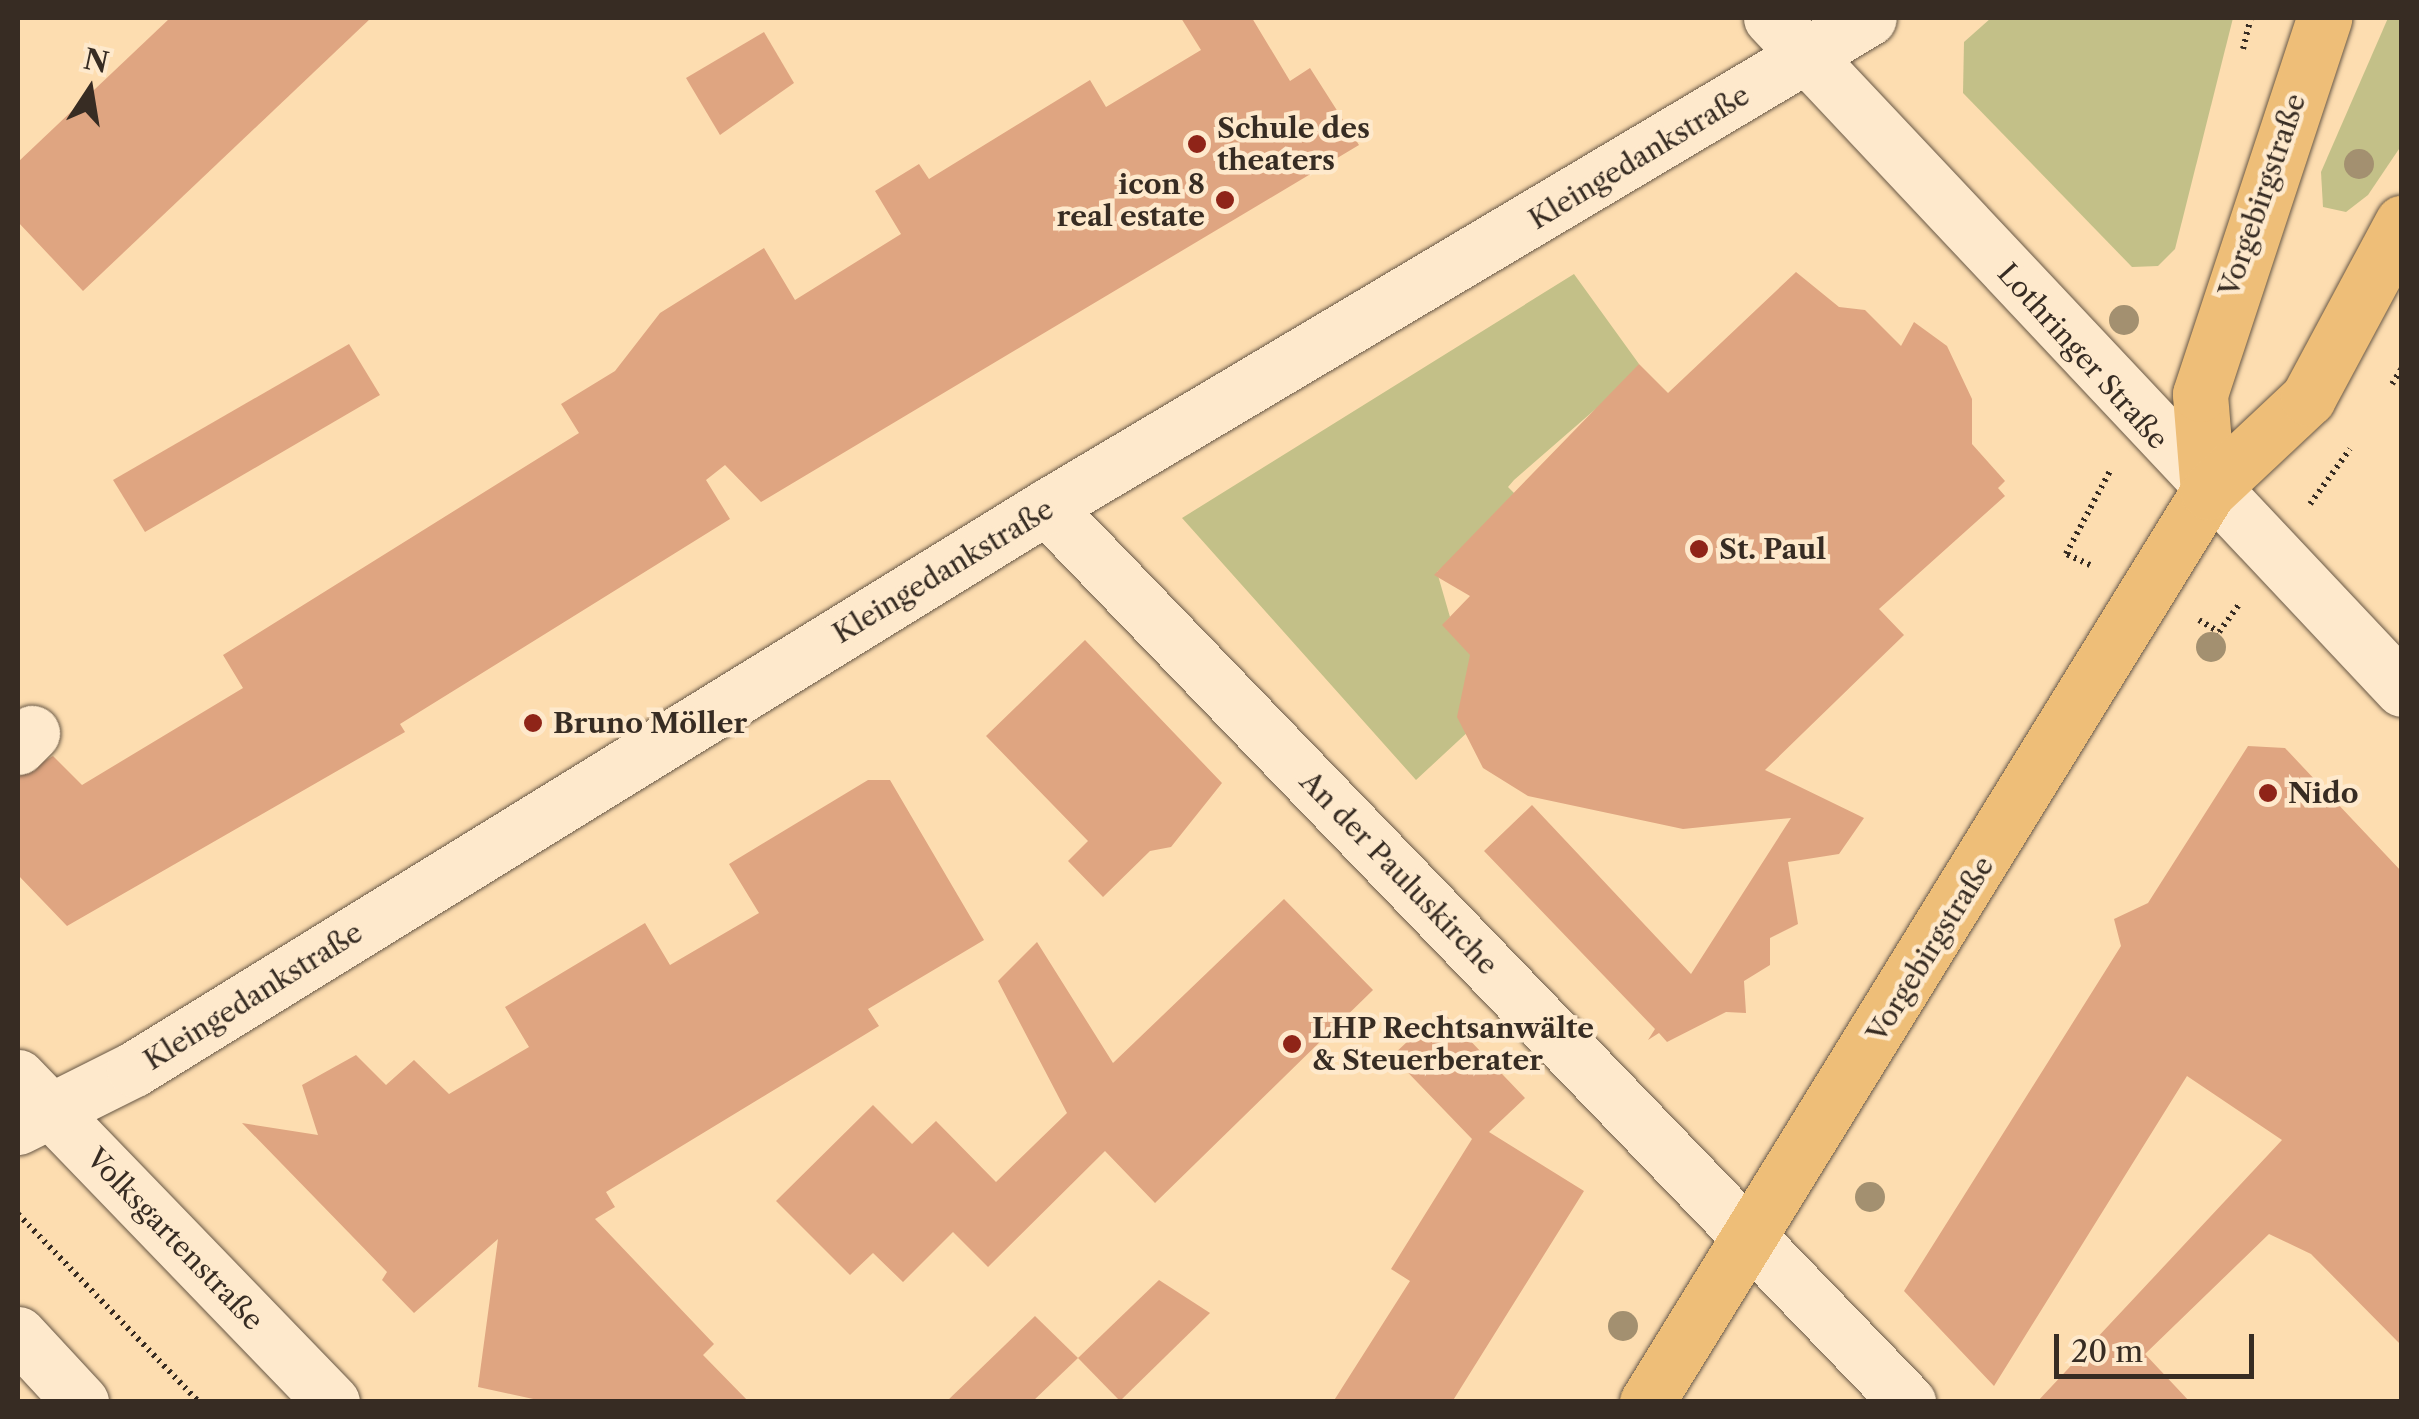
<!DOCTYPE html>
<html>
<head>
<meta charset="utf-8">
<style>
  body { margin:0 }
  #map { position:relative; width:2419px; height:1419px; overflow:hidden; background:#fdddb0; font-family:"Libre Caslon Text",serif }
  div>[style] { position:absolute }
  .green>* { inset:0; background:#c3c088 }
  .building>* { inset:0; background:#dfa581 }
  .path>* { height:6px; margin-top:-3px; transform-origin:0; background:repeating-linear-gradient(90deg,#372c23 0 2.5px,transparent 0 7.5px) }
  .roads { filter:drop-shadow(0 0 2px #685846) drop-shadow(0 0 2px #685846) }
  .minor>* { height:55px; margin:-27.5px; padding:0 27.5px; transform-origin:27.5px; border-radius:27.5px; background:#fee9cc }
  .major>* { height:55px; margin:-27.5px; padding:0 27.5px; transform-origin:27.5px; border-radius:27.5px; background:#eebe78 }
  .trees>* { width:30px; height:30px; margin:-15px; border-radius:50%; background:#a39070 }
  .dots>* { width:28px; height:28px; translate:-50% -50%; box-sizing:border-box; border:5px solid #fee9cc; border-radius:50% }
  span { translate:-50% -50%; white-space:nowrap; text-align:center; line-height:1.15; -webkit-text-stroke:9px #fee9cc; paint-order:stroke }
  .poi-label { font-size:28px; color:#372c23; font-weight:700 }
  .left { translate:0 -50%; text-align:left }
  .right { translate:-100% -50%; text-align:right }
  .street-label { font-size:28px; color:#372c23 }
  .frame { position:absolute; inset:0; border:20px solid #372c23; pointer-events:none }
  .north { position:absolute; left:40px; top:40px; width:100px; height:100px; -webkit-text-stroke:8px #fee9cc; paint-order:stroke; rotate:12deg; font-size:28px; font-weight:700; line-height:40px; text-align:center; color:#372c23 }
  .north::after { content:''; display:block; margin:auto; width:35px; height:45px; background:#372c23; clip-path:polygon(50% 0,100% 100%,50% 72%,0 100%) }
  .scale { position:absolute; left:2054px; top:1334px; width:200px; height:45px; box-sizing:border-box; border:5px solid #372c23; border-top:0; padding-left:12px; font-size:30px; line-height:35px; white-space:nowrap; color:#372c23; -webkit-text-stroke:8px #fee9cc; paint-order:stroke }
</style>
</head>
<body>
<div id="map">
  <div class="green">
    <i style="clip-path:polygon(1991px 18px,2233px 18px,2175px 249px,2158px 266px,2132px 267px,1963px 93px,1964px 42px)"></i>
    <i style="clip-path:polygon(2388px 18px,2401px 18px,2401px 146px,2368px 195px,2346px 212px,2323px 207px,2321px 172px)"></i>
    <i style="clip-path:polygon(1574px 274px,1639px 364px,1637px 373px,1514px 480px,1508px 487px,1521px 500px,1437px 572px,1450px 617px,1443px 625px,1496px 635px,1471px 729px,1416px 780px,1182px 518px)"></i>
  </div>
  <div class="building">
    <i style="clip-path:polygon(170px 18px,371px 18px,83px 291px,18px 222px,18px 162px)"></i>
    <i style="clip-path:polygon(1181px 18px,1252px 18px,1290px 81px,1310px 68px,1359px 145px,761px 502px,725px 465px,706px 480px,730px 519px,400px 724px,405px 732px,67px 926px,18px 875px,18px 777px,53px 756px,82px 785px,243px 688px,223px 655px,579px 433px,561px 404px,615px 371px,660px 313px,764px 248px,795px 300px,901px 234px,875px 191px,919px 164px,929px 179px,1090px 80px,1106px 107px,1201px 50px)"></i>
    <i style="clip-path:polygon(764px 32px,794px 83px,720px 135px,686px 78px)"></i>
    <i style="clip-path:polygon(1796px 272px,1839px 307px,1865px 310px,1901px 346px,1914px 322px,1947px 346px,1972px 399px,1972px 444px,2005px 481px,1998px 488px,2005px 496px,1879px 609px,1904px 635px,1765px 770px,1864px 818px,1839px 854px,1788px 862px,1798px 924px,1770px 938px,1770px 965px,1744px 981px,1746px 1013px,1726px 1012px,1667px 1042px,1659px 1033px,1648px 1040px,1655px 1029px,1484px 851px,1532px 805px,1691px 974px,1791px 818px,1683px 829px,1528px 796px,1483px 768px,1457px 717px,1470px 655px,1442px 625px,1470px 596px,1434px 575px,1639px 364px,1668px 393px)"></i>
    <i style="clip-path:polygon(349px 344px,380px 395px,145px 532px,113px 480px)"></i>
    <i style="clip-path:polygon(1085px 640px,1222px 783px,1171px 847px,1150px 851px,1103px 897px,1068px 861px,1088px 841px,986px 736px)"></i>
    <i style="clip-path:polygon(2248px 746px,2285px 748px,2402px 872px,2402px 1346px,2311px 1254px,2269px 1234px,2145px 1354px,2190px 1402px,2037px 1402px,2282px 1140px,2187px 1076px,1994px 1386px,1904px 1291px,2121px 946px,2114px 919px,2148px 903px)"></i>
    <i style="clip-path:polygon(868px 780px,890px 780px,984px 940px,868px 1009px,879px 1026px,606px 1192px,615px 1207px,595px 1219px,714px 1344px,703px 1355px,749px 1402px,547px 1402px,478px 1387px,498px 1239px,414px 1313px,382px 1280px,387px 1272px,242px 1123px,318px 1135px,302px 1085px,356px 1055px,386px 1085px,414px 1060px,449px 1094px,529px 1047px,505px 1007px,645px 923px,670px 965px,759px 913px,729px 864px)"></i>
    <i style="clip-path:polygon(1284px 899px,1373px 990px,1155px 1203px,1105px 1151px,988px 1267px,953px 1232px,903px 1282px,873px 1253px,850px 1275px,776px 1201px,873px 1105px,912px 1144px,936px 1121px,996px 1182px,1067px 1113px,998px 981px,1037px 942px,1113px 1063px)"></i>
    <i style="clip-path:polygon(1441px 1010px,1525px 1098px,1489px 1132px,1584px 1191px,1452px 1402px,1333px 1402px,1410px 1281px,1391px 1269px,1472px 1139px,1392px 1056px)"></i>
    <i style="clip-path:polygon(1159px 1280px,1210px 1313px,1120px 1401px,1078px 1358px)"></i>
    <i style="clip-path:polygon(1035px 1316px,1078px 1358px,1032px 1402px,946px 1402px)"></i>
  </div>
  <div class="path">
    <i style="left:2243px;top:49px;width:32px;rotate:-76deg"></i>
    <i style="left:2392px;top:384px;width:19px;rotate:-58deg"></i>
    <i style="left:2310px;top:504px;width:68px;rotate:-54deg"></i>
    <i style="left:2090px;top:565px;width:26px;rotate:-155deg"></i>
    <i style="left:2066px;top:554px;width:96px;rotate:-62.1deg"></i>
    <i style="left:2199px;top:620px;width:23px;rotate:31deg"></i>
    <i style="left:2219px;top:632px;width:34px;rotate:-54deg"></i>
    <i style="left:18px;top:1214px;width:261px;rotate:46.1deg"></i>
  </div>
  <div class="roads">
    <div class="minor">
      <i style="left:1771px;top:18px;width:921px;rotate:46.76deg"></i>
      <i style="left:1046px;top:507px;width:1243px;rotate:46.08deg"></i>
      <i style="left:18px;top:747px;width:20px;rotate:-45deg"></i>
      <i style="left:18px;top:1077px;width:452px;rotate:46deg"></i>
      <i style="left:18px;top:1127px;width:130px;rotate:-26.6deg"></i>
      <i style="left:134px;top:1069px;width:1071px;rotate:-31.64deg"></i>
      <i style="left:1046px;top:507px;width:957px;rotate:-30.72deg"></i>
      <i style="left:18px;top:1334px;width:93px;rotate:47.2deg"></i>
    </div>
    <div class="major">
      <i style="left:2208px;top:492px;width:98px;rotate:-94.7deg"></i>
      <i style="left:2200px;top:394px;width:396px;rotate:-71.7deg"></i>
      <i style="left:1647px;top:1402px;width:1069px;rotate:-58.35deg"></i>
      <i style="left:2208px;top:492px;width:137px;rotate:-43.2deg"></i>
      <i style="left:2308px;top:398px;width:199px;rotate:-61.8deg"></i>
    </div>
  </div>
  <div class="trees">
    <i style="left:2359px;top:164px"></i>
    <i style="left:2124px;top:320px"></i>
    <i style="left:2211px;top:647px"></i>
    <i style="left:1870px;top:1197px"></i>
    <i style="left:1623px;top:1326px"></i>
  </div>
  <div class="dots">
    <i style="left:1197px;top:144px;background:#8f2418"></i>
    <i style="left:1225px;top:200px;background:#8f2418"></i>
    <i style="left:1699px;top:549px;background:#8f2418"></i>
    <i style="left:533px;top:723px;background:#8f2418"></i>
    <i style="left:2268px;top:793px;background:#8f2418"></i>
    <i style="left:1292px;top:1044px;background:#8f2418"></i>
  </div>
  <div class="poi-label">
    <span class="left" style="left:1217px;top:144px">Schule des<br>theaters</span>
    <span class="right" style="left:1205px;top:200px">icon 8<br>real estate</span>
    <span class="left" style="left:1719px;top:549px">St. Paul</span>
    <span class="left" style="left:553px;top:723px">Bruno Möller</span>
    <span class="left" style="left:2288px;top:793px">Nido</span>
    <span class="left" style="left:1312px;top:1044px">LHP Rechtsanwälte<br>&amp; Steuerberater</span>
  </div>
  <div class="street-label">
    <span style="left:1639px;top:157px;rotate:-31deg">Kleingedankstraße</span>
    <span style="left:2262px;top:195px;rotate:-71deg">Vorgebirgstraße</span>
    <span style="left:2083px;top:356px;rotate:48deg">Lothringer Straße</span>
    <span style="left:943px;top:571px;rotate:-31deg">Kleingedankstraße</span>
    <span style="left:1399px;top:873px;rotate:46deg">An der Pauluskirche</span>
    <span style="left:1930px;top:949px;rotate:-58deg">Vorgebirgstraße</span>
    <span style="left:253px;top:996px;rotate:-32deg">Kleingedankstraße</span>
    <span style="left:175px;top:1239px;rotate:46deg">Volksgartenstraße</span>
  </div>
  <div class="frame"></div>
  <div class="north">N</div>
  <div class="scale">20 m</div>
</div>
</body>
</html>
